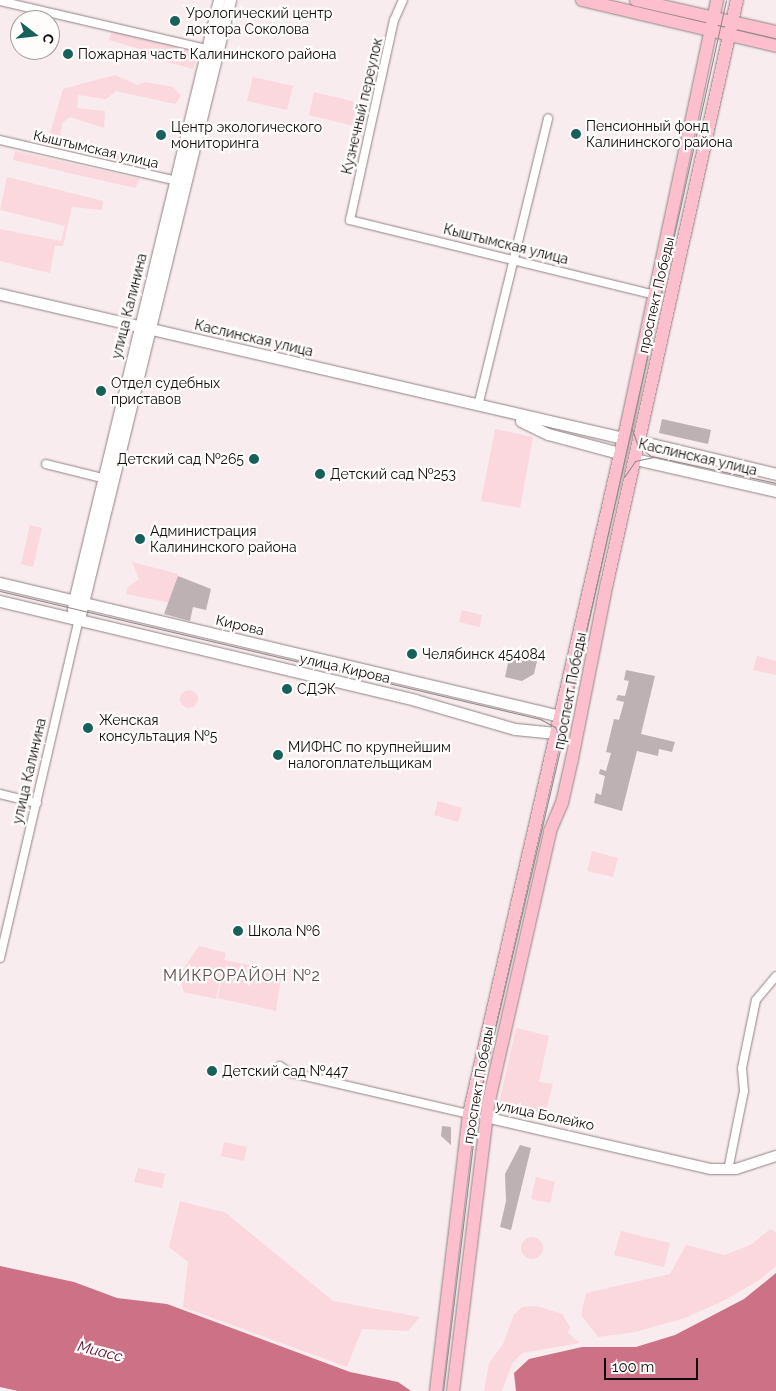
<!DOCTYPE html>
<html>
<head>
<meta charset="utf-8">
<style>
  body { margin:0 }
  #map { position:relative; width:776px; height:1391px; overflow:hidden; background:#f9ecee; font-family:Raleway,sans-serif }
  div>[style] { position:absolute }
  .green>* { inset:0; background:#fbd7de }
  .round { border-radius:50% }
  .water>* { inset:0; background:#cd7187 }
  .building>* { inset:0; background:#beb1b3 }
  .roads { filter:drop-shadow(0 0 1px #8f8385) drop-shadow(0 0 1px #8f8385) }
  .minor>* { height:8px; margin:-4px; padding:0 4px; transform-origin:4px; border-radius:4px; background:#fff }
  .tertiary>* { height:10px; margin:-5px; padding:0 5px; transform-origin:5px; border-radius:5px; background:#fff }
  .secondary>* { height:11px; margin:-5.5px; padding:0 5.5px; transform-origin:5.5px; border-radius:5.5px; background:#fff }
  .primary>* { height:12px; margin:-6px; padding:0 6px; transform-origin:6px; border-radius:6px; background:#fdbecd }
  .tram>* { height:1px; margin:-0.5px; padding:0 0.5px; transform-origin:0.5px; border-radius:0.5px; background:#908788 }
  .dots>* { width:14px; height:14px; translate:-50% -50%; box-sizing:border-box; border:2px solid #fffcfc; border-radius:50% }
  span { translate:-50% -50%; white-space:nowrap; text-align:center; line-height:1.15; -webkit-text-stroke:4.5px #fffcfc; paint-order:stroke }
  .poi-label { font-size:14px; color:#100c0c }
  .left { translate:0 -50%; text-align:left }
  .right { translate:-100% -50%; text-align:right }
  .street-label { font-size:14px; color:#100c0c }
  .water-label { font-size:15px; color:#630f2d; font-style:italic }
  .quarter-label { font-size:16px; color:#5b5052; letter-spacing:1px }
  .north { position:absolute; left:10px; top:10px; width:50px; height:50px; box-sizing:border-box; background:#fffcfc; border:1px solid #9f9c9c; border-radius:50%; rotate:106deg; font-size:14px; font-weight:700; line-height:20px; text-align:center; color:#100c0c }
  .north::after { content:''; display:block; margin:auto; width:18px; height:22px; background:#16625b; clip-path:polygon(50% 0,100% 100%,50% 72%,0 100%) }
  .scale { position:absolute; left:604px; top:1358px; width:94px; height:22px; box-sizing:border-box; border:2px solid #100c0c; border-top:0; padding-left:6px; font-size:15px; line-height:18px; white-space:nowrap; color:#100c0c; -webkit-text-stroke:4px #fffcfc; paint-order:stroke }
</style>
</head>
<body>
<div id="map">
  <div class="green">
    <i style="clip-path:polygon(112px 30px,198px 52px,193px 69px,153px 58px,146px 51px,109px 40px)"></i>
    <i style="clip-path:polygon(115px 75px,137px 85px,145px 82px,173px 87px,181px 96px,175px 104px,116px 91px,106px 99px,78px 95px,77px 108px,105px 111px,104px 128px,70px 117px,62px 123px,60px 138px,128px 156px,125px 164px,47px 144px,63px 89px)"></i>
    <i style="clip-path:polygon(253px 77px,293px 86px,287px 110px,247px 101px)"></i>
    <i style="clip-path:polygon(314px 92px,359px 103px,354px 126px,309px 115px)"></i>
    <i style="clip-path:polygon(15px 151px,140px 179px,135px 188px,13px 160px)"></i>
    <i style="clip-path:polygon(7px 177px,103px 201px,102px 210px,72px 207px,63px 246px,55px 246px,50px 273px,0 261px,0 229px,61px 241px,65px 226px,0 210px)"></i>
    <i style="clip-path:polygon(495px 429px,533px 437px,520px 508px,481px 501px)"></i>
    <i style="clip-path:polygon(30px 525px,42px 528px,33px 567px,21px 564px)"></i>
    <i style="clip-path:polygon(132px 562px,178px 574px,171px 603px,126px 594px,128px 587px,139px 579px)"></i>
    <i style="clip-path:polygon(462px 610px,482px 615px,480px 627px,459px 622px)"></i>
    <i style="clip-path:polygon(757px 656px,776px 661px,776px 675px,753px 670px)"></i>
    <i class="round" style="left:180px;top:690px;width:18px;height:18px"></i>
    <i style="clip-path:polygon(438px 801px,462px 808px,458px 822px,434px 815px)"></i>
    <i style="clip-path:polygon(592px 851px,618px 858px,613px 877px,587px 871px)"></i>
    <i style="clip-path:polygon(199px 946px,226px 953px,224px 960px,282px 972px,276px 1011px,218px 998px,224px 962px,216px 999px,184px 992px,179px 975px)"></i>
    <i style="clip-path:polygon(516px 1028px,549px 1036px,539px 1082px,553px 1084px,545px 1114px,499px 1103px)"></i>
    <i style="clip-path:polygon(224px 1142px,247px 1147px,244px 1161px,221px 1156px)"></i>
    <i style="clip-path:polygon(138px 1168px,165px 1174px,162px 1188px,134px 1182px)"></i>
    <i style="clip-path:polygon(536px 1177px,555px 1182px,550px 1203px,531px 1199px)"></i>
    <i style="clip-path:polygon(180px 1201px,226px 1213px,333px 1301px,420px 1317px,408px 1331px,362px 1329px,347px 1367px,183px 1307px,188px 1262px,169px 1247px)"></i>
    <i style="clip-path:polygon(770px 1229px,776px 1233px,776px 1266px,758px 1281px,725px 1300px,685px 1318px,635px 1332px,598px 1337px,581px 1315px,586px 1293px,670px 1274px,686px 1245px,725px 1255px,752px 1244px)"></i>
    <i style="clip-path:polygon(621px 1231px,670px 1243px,664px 1267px,614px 1255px)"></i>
    <i class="round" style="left:521px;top:1237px;width:22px;height:22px"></i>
    <i style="clip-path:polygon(537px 1306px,562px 1314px,570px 1327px,568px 1333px,580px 1343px,522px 1353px,512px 1364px,502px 1391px,484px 1391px,489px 1363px,503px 1344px,514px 1315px,522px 1307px)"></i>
  </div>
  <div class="water">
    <i style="clip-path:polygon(0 1266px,74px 1282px,117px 1298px,167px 1304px,350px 1372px,398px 1382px,411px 1391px,18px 1391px,0 1387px)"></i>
    <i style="clip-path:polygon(776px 1273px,776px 1391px,516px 1391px,514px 1373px,529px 1359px,582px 1347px,636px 1347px,675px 1335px,744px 1299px)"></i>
  </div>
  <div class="building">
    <i style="clip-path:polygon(662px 419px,711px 430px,708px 444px,659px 433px)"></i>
    <i style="clip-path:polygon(178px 576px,211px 589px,206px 610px,193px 607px,190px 621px,164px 614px)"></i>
    <i style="clip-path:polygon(510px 654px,537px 661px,534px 674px,522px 681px,505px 677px)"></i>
    <i style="clip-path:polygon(626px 670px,655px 676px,641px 734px,675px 742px,672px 752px,659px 749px,658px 756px,637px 751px,622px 811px,594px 803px,596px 793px,601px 795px,605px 776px,599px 774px,600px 769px,606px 771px,611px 753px,606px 752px,614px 719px,619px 720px,624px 702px,616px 700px,618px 695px,625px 696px,629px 681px,624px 680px)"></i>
    <i style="clip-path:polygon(442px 1126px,451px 1127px,451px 1145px,441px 1136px)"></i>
    <i style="clip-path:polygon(520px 1145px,531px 1148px,511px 1230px,500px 1227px,506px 1201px,505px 1174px)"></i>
  </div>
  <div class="roads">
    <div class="minor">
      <i style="left:403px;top:0;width:22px;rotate:114deg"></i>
      <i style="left:394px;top:20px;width:205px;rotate:102.4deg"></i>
      <i style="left:350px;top:220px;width:315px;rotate:13.8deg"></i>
      <i style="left:0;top:1px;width:212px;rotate:13.1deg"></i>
      <i style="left:0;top:140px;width:183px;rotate:13deg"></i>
      <i style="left:478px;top:406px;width:296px;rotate:-76.3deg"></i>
      <i style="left:46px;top:464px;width:58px;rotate:14deg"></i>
      <i style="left:0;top:794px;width:38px;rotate:14deg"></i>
      <i style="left:0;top:958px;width:348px;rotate:-76.9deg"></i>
      <i style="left:280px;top:1066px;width:10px;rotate:37deg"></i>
      <i style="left:288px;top:1072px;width:186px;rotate:13.1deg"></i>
      <i style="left:728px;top:1170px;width:81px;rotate:-78.6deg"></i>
      <i style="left:744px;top:1091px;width:23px;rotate:-95deg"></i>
      <i style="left:742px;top:1068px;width:69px;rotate:-78.4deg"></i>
      <i style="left:756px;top:1000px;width:31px;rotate:-50deg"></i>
    </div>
    <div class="tertiary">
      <i style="left:485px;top:1117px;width:232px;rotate:13deg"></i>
      <i style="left:711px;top:1169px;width:25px"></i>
      <i style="left:736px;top:1169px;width:42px;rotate:-18deg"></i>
    </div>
    <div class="secondary">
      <i style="left:0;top:294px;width:639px;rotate:13.01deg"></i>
      <i style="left:521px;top:421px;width:30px;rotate:26deg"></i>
      <i style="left:548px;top:434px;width:73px;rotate:15deg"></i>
      <i style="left:639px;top:441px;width:141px;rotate:13.5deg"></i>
      <i style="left:635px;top:459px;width:145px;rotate:12.8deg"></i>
      <i style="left:0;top:583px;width:576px;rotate:13.36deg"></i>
      <i style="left:0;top:601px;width:427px;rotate:13.4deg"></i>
      <i style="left:415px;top:700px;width:104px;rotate:16.2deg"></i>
      <i style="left:515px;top:729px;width:41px;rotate:5.6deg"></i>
      <i style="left:79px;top:619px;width:12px;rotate:-121deg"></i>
      <i style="left:73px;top:609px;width:8px;rotate:-83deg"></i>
      <i style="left:74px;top:601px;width:618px;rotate:-76.44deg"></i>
      <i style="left:79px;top:619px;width:637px;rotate:-76.29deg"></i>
    </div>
    <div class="primary">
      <i style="left:582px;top:0;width:199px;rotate:13.3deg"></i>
      <i style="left:636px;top:0;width:144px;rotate:12.9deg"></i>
      <i style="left:436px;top:1391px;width:279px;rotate:-83.2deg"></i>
      <i style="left:469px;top:1114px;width:708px;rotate:-77.1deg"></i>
      <i style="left:627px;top:424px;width:433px;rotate:-78deg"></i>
      <i style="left:453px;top:1391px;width:288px;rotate:-83deg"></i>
      <i style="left:488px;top:1105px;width:281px;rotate:-77.2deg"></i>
      <i style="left:550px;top:831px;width:30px;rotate:-67deg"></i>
      <i style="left:562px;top:803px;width:45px;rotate:-77.2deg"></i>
      <i style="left:572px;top:759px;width:179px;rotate:-78.8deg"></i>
      <i style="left:607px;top:583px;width:597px;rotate:-77.43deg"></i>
    </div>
  </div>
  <div class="tram">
    <i style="left:632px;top:429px;width:18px;rotate:71deg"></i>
    <i style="left:638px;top:446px;width:16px;rotate:38deg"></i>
    <i style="left:651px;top:456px;width:128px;rotate:12.2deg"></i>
    <i style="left:624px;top:477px;width:19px;rotate:-55deg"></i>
    <i style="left:635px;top:461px;width:19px;rotate:-12deg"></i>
    <i style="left:0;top:591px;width:555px;rotate:13.34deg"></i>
    <i style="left:540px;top:719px;width:17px;rotate:28deg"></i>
    <i style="left:555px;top:727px;width:16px;rotate:63deg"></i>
    <i style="left:443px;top:1391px;width:291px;rotate:-83.1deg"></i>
    <i style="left:478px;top:1102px;width:398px;rotate:-76.9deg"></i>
    <i style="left:568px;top:714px;width:731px;rotate:-77.52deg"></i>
  </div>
  <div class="dots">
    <i style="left:175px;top:21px;background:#16625b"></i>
    <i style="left:68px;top:54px;background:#16625b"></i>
    <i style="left:576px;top:134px;background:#16625b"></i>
    <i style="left:161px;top:135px;background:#16625b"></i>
    <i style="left:101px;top:391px;background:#16625b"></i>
    <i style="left:254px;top:459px;background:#16625b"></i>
    <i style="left:320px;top:474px;background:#16625b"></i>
    <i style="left:140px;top:539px;background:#16625b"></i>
    <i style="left:412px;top:654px;background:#16625b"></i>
    <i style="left:287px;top:689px;background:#16625b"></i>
    <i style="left:88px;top:728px;background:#16625b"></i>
    <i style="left:278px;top:755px;background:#16625b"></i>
    <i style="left:238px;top:931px;background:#16625b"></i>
    <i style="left:212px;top:1071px;background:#16625b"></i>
  </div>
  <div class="poi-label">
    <span class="left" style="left:186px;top:21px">Урологический центр<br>доктора Соколова</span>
    <span class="left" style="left:78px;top:54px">Пожарная часть Калининского района</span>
    <span class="left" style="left:586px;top:134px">Пенсионный фонд<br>Калининского района</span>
    <span class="left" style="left:171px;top:135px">Центр экологического<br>мониторинга</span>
    <span class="left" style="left:111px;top:391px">Отдел судебных<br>приставов</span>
    <span class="right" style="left:244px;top:459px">Детский сад №265</span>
    <span class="left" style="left:330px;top:474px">Детский сад №253</span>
    <span class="left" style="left:150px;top:539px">Администрация<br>Калининского района</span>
    <span class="left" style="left:422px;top:654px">Челябинск 454084</span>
    <span class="left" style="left:297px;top:689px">СДЭК</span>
    <span class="left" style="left:99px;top:728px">Женская<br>консультация №5</span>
    <span class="left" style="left:288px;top:755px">МИФНС по крупнейшим<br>налогоплательщикам</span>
    <span class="left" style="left:248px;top:931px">Школа №6</span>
    <span class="left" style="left:222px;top:1071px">Детский сад №447</span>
  </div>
  <div class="street-label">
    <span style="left:362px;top:106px;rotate:-77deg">Кузнечный переулок</span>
    <span style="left:96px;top:149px;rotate:13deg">Кыштымская улица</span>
    <span style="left:506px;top:244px;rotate:14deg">Кыштымская улица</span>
    <span style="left:656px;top:295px;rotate:-77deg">проспект Победы</span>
    <span style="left:129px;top:306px;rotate:-76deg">улица Калинина</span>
    <span style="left:254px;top:338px;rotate:13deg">Каслинская улица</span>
    <span style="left:698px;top:457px;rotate:13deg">Каслинская улица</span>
    <span style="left:240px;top:625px;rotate:13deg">Кирова</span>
    <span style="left:345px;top:668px;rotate:13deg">улица Кирова</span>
    <span style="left:570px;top:691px;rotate:-79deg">проспект Победы</span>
    <span style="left:29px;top:771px;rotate:-77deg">улица Калинина</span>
    <span style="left:478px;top:1085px;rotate:-80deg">проспект Победы</span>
    <span style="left:545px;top:1115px;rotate:12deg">улица Болейко</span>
  </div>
  <div class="water-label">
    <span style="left:100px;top:1352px;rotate:14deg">Миасс</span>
  </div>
  <div class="quarter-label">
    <span style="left:242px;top:976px">МИКРОРАЙОН №2</span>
  </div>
  <div class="north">С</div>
  <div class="scale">100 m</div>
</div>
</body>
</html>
